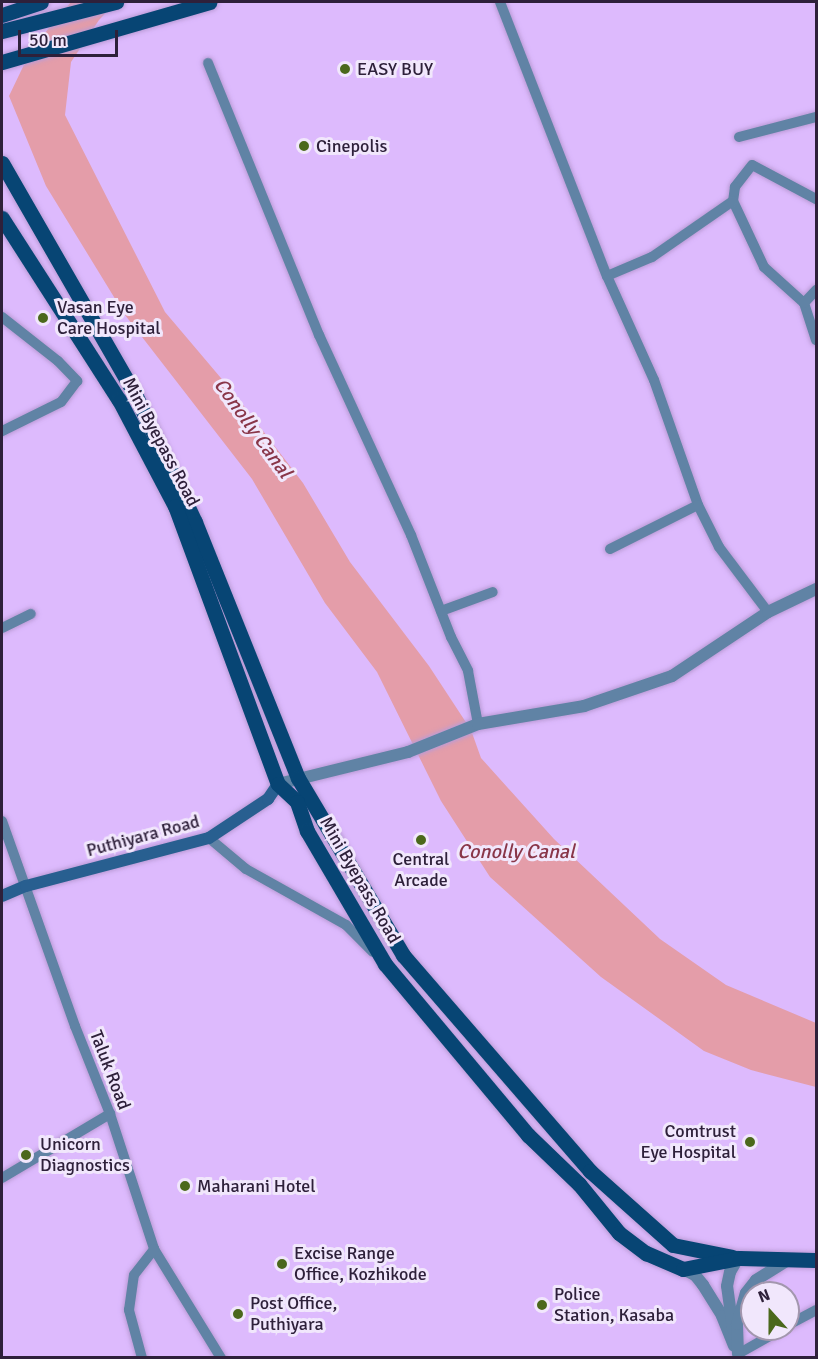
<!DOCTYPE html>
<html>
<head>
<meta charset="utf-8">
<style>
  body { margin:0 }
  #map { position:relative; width:818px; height:1359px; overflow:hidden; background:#ddbafd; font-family:Signika,sans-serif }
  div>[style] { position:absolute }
  .water>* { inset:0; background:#e49da9 }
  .roads { filter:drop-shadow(0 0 2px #ba9bd6) drop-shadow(0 0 2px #ba9bd6) }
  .minor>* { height:10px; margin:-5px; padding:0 5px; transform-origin:5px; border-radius:5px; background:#6083a5 }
  .tertiary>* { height:12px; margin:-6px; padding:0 6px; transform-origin:6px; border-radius:6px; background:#6083a5 }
  .secondary>* { height:12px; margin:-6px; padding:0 6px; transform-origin:6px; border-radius:6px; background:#285f90 }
  .primary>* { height:15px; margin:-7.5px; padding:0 7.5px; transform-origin:7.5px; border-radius:7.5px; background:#074574 }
  .dots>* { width:16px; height:16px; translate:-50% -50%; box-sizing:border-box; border:3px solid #f1e7fc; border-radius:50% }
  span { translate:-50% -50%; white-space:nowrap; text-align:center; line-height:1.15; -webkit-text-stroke:6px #f1e7fc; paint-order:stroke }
  .poi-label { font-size:18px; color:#2e203a }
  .left { translate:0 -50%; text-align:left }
  .right { translate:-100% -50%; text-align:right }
  .street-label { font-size:18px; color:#2e203a }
  .water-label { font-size:20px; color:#893649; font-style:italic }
  .frame { position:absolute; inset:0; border:3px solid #2e203a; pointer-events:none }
  .north { position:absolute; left:740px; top:1281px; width:60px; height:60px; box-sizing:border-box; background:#f1e7fc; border:2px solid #a397ae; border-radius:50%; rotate:339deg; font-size:16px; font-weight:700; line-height:24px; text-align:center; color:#2e203a }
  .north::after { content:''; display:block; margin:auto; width:21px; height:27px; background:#4b681c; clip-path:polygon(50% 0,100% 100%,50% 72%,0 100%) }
  .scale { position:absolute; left:18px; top:30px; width:100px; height:27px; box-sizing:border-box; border:3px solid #2e203a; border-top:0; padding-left:8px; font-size:18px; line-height:21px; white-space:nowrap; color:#2e203a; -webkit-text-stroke:4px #f1e7fc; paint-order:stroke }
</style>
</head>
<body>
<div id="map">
  <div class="water">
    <i style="clip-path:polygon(71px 2px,116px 2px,99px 20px,71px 62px,65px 115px,165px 312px,237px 397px,303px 483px,350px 562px,429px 666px,471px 730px,481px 758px,554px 839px,660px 939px,726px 985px,816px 1023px,816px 1087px,751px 1070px,704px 1051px,601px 977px,490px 877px,441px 801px,377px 672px,325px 603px,252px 479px,125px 315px,46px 186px,9px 96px,32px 48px)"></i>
  </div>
  <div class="roads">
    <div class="minor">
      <i style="left:500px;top:2px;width:294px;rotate:68.7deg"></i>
      <i style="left:607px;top:276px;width:114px;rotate:65.7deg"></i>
      <i style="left:654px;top:380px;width:133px;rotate:70.6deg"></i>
      <i style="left:208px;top:63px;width:294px;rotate:67.8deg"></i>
      <i style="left:319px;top:335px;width:220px;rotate:65.3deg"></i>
      <i style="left:411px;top:535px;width:110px;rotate:68.6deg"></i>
      <i style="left:451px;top:637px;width:38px;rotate:63deg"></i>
      <i style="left:468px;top:671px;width:54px;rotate:79.3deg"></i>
      <i style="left:739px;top:137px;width:80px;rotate:-14.6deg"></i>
      <i style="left:816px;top:199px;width:72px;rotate:-152deg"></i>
      <i style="left:752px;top:165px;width:28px;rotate:128deg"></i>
      <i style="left:735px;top:187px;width:14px;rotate:98deg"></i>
      <i style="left:733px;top:201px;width:73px;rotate:64.8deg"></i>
      <i style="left:764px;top:267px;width:54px;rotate:42deg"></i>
      <i style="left:804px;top:303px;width:39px;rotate:72deg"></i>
      <i style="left:607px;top:276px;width:49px;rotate:-22.9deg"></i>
      <i style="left:652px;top:257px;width:98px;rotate:-34.7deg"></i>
      <i style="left:804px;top:303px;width:18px;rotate:-47deg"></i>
      <i style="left:2px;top:317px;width:71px;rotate:38.2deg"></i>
      <i style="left:58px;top:361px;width:28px;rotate:46deg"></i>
      <i style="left:77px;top:381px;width:26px;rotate:127deg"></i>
      <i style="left:61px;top:402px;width:66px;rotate:153.8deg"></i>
      <i style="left:610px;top:549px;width:98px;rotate:-26.6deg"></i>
      <i style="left:698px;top:505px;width:47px;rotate:63.4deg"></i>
      <i style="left:719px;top:547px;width:81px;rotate:53deg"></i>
      <i style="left:441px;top:611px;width:55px;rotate:-20.1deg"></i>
      <i style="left:2px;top:628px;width:32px;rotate:-26deg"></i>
      <i style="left:2px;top:821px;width:218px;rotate:70.4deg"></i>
      <i style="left:75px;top:1026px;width:95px;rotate:68.3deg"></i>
      <i style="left:110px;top:1114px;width:142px;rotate:71.9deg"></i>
      <i style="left:154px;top:1249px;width:128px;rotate:58.4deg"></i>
      <i style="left:209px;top:838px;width:48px;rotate:40deg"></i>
      <i style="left:246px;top:869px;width:115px;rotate:29.2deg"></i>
      <i style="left:346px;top:925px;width:38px;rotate:45deg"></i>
      <i style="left:2px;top:1178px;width:126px;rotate:-30.7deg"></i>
      <i style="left:788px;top:1325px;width:32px;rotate:-28deg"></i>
      <i style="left:738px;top:1354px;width:51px;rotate:-29.6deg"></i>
      <i style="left:142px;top:1358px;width:50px;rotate:-105.2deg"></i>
      <i style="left:129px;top:1310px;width:35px;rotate:-82deg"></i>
      <i style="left:134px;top:1275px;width:33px;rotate:-52deg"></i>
    </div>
    <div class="tertiary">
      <i style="left:278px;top:784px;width:134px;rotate:-13.8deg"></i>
      <i style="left:408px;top:752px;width:75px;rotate:-21.8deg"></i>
      <i style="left:478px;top:724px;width:108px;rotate:-9.6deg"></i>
      <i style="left:584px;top:706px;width:93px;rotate:-18.8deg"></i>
      <i style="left:672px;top:676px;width:115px;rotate:-33.7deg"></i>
      <i style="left:768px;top:612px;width:53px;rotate:-25.6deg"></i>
      <i style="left:683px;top:1269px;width:13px;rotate:27deg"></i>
      <i style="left:695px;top:1275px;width:13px;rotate:51deg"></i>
      <i style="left:703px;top:1285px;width:36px;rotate:58deg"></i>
      <i style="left:722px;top:1316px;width:32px;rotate:68deg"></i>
      <i style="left:733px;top:1329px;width:43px;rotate:-97.9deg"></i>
      <i style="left:727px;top:1286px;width:14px;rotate:-78deg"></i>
      <i style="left:730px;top:1272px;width:16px;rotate:-60deg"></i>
      <i style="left:738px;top:1354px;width:30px;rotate:-92deg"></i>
      <i style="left:737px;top:1324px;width:32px;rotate:-74deg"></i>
      <i style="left:746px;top:1293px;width:16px;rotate:-52deg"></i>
      <i style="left:756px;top:1280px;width:36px;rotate:-32deg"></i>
    </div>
    <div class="secondary">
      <i style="left:2px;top:896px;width:26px;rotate:-23deg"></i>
      <i style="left:26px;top:886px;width:189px;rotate:-14.7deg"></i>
      <i style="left:209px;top:838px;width:71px;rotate:-33.5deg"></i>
      <i style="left:268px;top:799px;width:18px;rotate:-56deg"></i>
    </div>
    <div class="primary">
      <i style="left:2px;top:15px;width:41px;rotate:-18.4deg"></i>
      <i style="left:2px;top:31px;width:118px;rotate:-14.3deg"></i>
      <i style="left:2px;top:62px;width:216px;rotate:-16.1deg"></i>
      <i style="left:2px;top:163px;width:267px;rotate:60.1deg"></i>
      <i style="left:135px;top:394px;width:141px;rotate:64.9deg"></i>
      <i style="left:195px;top:522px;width:276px;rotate:68.1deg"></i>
      <i style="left:298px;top:778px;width:206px;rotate:59.3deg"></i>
      <i style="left:403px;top:955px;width:286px;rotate:49.1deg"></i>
      <i style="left:590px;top:1171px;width:111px;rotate:41.7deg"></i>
      <i style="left:673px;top:1245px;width:60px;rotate:11.5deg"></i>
      <i style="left:2px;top:218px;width:216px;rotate:57.3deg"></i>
      <i style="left:119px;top:400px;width:120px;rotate:62.2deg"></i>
      <i style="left:175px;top:506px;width:296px;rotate:69.7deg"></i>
      <i style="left:278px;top:784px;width:26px;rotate:43deg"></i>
      <i style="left:297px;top:802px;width:31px;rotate:71deg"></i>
      <i style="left:307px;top:831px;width:154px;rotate:59.6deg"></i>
      <i style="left:385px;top:964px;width:223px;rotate:50.1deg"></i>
      <i style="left:528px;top:1135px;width:71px;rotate:43.9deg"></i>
      <i style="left:579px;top:1184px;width:63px;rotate:50.8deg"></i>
      <i style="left:619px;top:1233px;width:34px;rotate:37deg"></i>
      <i style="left:646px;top:1253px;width:40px;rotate:23.4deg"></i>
      <i style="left:683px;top:1269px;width:56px;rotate:-11.3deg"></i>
      <i style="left:738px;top:1258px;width:78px;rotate:1.5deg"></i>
    </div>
  </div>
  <div class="dots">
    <i style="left:345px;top:69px;background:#4b681c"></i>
    <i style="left:304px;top:146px;background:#4b681c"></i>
    <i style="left:43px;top:318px;background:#4b681c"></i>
    <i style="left:421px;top:840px;background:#4b681c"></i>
    <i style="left:750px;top:1142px;background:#4b681c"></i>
    <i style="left:26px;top:1155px;background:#4b681c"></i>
    <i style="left:185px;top:1186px;background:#4b681c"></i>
    <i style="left:282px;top:1264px;background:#4b681c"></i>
    <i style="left:542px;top:1305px;background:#4b681c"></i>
    <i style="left:238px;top:1314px;background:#4b681c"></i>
  </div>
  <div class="poi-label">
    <span class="left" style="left:357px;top:69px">EASY BUY</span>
    <span class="left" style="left:316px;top:146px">Cinepolis</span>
    <span class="left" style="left:57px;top:318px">Vasan Eye<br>Care Hospital</span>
    <span style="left:421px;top:870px">Central<br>Arcade</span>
    <span class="right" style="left:736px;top:1142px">Comtrust<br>Eye Hospital</span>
    <span class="left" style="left:40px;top:1155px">Unicorn<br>Diagnostics</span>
    <span class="left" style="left:197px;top:1186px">Maharani Hotel</span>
    <span class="left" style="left:294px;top:1264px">Excise Range<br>Office, Kozhikode</span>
    <span class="left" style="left:554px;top:1305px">Police<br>Station, Kasaba</span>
    <span class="left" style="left:250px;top:1314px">Post Office,<br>Puthiyara</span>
  </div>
  <div class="street-label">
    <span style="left:161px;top:442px;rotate:62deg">Mini Byepass Road</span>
    <span style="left:143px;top:836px;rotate:-15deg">Puthiyara Road</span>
    <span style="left:360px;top:880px;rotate:60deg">Mini Byepass Road</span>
    <span style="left:110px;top:1070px;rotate:69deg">Taluk Road</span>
  </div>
  <div class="water-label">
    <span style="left:253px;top:428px;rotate:54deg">Conolly Canal</span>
    <span style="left:516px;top:851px">Conolly Canal</span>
  </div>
  <div class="frame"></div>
  <div class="north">N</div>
  <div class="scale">50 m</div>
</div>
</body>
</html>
